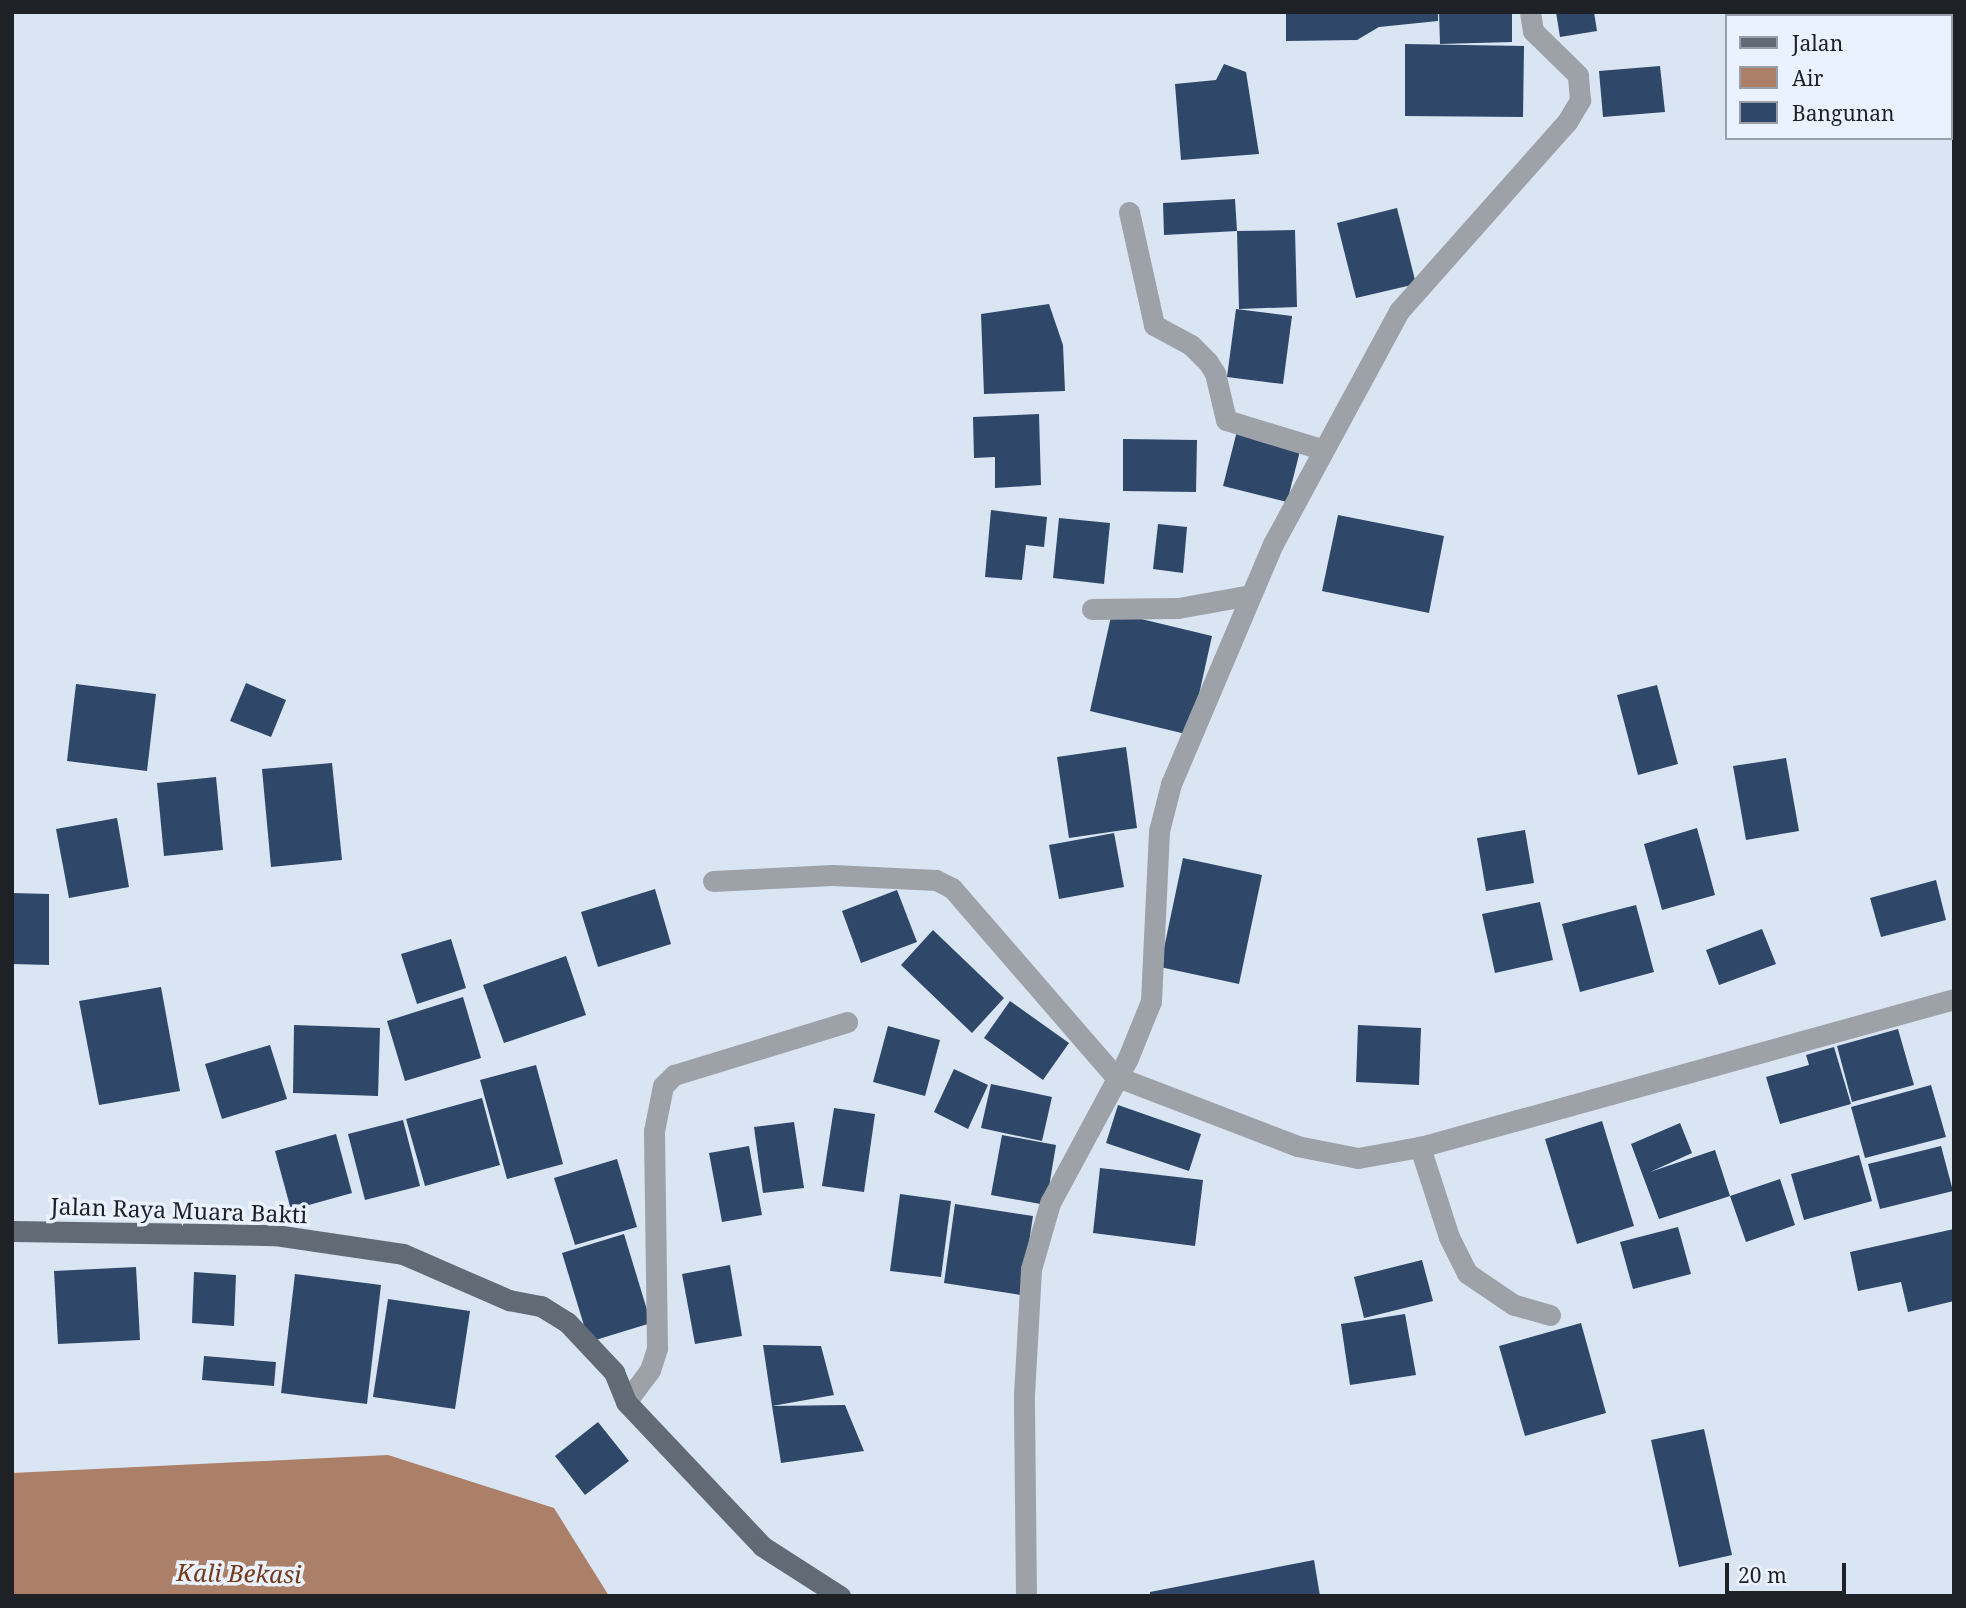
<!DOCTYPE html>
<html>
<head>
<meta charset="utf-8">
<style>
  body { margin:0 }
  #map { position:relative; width:1966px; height:1608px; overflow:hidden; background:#dae5f4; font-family:"Noto Serif",serif }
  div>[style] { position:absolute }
  .water>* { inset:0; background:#ac7f69 }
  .building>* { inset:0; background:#2f4768 }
  .street>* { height:21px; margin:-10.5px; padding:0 10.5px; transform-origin:10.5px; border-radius:10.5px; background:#9da1a8 }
  .primary>* { height:21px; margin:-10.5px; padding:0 10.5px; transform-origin:10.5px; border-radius:10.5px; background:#626a75 }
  span { translate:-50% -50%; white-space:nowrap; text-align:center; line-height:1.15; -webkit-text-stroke:7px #e9f2fe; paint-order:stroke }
  .street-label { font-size:23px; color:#1e2227 }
  .water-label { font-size:24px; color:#753a19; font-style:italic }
  .frame { position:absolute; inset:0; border:14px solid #1e2227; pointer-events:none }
  .legend { position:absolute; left:1725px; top:14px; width:228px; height:126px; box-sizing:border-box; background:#e9f2fe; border:2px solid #989fa8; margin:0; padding:9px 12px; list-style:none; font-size:21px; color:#1e2227 }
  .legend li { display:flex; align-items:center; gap:14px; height:35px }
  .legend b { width:35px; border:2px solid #989fa8 }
  .scale { position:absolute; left:1725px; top:1563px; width:121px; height:32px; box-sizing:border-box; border:4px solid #1e2227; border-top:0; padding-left:9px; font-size:21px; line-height:24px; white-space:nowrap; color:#1e2227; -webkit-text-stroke:5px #e9f2fe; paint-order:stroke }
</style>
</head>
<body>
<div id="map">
  <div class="water">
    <i style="clip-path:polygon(388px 1455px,554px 1508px,609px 1596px,12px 1596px,12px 1473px)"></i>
  </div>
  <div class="building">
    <i style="clip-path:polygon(1286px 12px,1438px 12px,1438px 21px,1379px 27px,1357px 40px,1286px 41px)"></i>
    <i style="clip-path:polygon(1439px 12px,1512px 12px,1512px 42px,1440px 44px)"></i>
    <i style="clip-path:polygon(1556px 12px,1594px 12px,1597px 31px,1560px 37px)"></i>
    <i style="clip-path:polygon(1405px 44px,1524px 46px,1523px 117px,1405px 116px)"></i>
    <i style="clip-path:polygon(1224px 64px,1246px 72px,1259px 154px,1181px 160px,1175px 84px,1216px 80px)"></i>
    <i style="clip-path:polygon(1660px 66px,1665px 112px,1603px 117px,1599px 71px)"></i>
    <i style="clip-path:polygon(1235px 199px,1237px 231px,1164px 235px,1163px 203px)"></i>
    <i style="clip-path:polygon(1397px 208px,1416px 284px,1356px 298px,1337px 223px)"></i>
    <i style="clip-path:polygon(1295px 230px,1297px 307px,1239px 309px,1237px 231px)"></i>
    <i style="clip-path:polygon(1049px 304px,1063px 345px,1065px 391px,984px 394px,981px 314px)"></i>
    <i style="clip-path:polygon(1236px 309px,1292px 316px,1283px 384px,1227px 377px)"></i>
    <i style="clip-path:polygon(1039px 414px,1041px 485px,995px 488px,995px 457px,974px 458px,973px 417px)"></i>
    <i style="clip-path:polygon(1237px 431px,1301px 447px,1287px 502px,1223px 486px)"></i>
    <i style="clip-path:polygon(1123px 439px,1197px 440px,1196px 492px,1123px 491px)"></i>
    <i style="clip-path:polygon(991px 510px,1047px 517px,1044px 547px,1026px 545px,1022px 580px,985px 577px)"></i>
    <i style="clip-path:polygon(1338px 515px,1444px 536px,1429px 613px,1322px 591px)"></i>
    <i style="clip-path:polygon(1059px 518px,1110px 523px,1104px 584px,1053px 578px)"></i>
    <i style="clip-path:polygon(1158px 524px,1187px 527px,1183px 573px,1153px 569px)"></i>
    <i style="clip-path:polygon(1112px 612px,1212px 636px,1190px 735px,1090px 711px)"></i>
    <i style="clip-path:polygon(246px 683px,286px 700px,271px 737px,230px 721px)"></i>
    <i style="clip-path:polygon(76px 684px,156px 694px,147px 771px,67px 761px)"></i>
    <i style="clip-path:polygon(1657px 685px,1678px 764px,1638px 775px,1617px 695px)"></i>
    <i style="clip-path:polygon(1126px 747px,1137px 828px,1069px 838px,1057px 757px)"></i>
    <i style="clip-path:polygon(1786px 758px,1799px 831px,1746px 840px,1733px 766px)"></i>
    <i style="clip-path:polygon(332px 763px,342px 860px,271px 867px,262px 769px)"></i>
    <i style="clip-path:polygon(216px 777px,223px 850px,164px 856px,157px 783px)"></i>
    <i style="clip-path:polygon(117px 818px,129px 887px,69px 898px,56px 829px)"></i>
    <i style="clip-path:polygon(1697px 828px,1715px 895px,1662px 910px,1644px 844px)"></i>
    <i style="clip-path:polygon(1525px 830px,1534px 883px,1486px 891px,1477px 838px)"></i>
    <i style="clip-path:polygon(1114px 833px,1124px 887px,1059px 899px,1049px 845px)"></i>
    <i style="clip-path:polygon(1183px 858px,1262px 875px,1239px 984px,1160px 967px)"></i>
    <i style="clip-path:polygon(1936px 880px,1946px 920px,1881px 937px,1870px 898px)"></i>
    <i style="clip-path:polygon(655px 889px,671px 944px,598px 967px,581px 912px)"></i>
    <i style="clip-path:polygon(897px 890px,917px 942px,861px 963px,842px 911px)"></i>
    <i style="clip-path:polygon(12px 893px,49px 894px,49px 965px,12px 964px)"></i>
    <i style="clip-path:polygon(1540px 902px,1553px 960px,1495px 973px,1482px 914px)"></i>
    <i style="clip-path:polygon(1636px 905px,1654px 972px,1580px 992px,1562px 924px)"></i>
    <i style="clip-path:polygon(1762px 929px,1776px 964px,1719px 985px,1706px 950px)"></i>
    <i style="clip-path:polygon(933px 930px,1004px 998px,972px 1033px,901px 965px)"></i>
    <i style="clip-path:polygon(451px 939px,466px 988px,417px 1004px,401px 954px)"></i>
    <i style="clip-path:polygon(566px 956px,586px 1015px,504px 1043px,483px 985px)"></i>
    <i style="clip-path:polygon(161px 987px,180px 1091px,99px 1105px,79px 1001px)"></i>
    <i style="clip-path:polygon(463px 997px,481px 1058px,405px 1081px,387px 1021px)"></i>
    <i style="clip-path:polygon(1010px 1001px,1069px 1043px,1043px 1080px,984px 1038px)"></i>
    <i style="clip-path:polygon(294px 1025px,380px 1028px,378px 1096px,293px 1093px)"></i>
    <i style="clip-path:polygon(1358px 1025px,1421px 1028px,1419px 1085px,1356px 1082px)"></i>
    <i style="clip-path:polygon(888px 1026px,940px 1040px,925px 1096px,873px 1082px)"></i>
    <i style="clip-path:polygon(1898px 1029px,1914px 1085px,1852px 1102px,1837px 1046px)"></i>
    <i style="clip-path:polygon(270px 1045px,287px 1099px,222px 1119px,205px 1064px)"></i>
    <i style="clip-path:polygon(1834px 1047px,1851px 1104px,1780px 1124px,1766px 1077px,1809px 1065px,1806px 1055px)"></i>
    <i style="clip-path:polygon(536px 1065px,563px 1164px,507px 1179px,480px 1080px)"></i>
    <i style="clip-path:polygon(954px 1069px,988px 1085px,968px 1129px,934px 1112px)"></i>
    <i style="clip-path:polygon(991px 1084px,1052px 1097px,1042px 1141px,981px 1128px)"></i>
    <i style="clip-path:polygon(1931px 1085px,1946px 1137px,1865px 1158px,1851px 1107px)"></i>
    <i style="clip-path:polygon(482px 1098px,500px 1165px,425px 1186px,406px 1119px)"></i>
    <i style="clip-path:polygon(1118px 1105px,1201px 1134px,1189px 1171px,1106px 1143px)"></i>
    <i style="clip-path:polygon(834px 1108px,875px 1114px,864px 1192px,822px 1186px)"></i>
    <i style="clip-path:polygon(403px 1120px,420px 1186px,365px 1200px,348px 1134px)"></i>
    <i style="clip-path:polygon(1602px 1121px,1634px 1226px,1577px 1244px,1545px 1139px)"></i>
    <i style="clip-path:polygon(794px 1122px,804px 1188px,763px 1193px,754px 1127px)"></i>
    <i style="clip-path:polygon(1680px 1123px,1692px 1153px,1650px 1172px,1715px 1150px,1730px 1196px,1659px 1219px,1631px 1144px)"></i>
    <i style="clip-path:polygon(336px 1134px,352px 1193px,291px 1210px,275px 1151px)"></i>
    <i style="clip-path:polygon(1002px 1135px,1056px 1145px,1046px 1205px,991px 1195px)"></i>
    <i style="clip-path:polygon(749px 1146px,762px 1215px,722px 1222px,709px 1153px)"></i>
    <i style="clip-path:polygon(1941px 1146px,1953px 1191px,1880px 1209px,1868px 1164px)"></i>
    <i style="clip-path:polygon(1859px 1155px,1872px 1201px,1804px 1220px,1791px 1174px)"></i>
    <i style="clip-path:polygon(617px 1159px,637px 1227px,575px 1245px,554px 1178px)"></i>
    <i style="clip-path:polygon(1100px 1168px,1203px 1180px,1195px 1246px,1093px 1233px)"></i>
    <i style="clip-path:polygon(1780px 1179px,1795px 1225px,1746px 1242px,1730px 1196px)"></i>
    <i style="clip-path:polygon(900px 1194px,951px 1201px,941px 1277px,890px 1271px)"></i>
    <i style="clip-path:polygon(955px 1204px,1033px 1216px,1021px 1295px,944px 1283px)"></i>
    <i style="clip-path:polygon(1678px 1227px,1691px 1274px,1633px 1289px,1620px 1242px)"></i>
    <i style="clip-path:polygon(1954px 1229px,1954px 1301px,1908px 1312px,1901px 1282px,1858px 1291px,1850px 1252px)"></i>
    <i style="clip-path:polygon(624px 1234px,651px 1323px,589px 1342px,562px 1253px)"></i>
    <i style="clip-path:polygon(1422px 1260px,1433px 1301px,1364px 1318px,1354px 1277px)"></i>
    <i style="clip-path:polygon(730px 1265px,742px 1336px,695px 1344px,682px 1274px)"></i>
    <i style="clip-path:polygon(136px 1267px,140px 1340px,58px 1344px,54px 1271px)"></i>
    <i style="clip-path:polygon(194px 1272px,236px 1275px,234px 1326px,192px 1323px)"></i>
    <i style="clip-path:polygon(295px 1274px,381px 1285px,367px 1404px,281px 1393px)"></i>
    <i style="clip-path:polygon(388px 1299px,470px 1311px,455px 1409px,373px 1397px)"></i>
    <i style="clip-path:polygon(1405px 1314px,1416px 1375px,1350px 1385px,1341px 1324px)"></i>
    <i style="clip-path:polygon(1581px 1323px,1606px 1413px,1525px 1436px,1499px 1346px)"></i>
    <i style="clip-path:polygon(763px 1345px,821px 1346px,834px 1395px,772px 1406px,845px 1405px,864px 1451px,781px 1463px,772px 1406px)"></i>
    <i style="clip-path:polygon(204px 1356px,276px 1362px,274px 1386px,202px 1380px)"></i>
    <i style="clip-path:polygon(598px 1422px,629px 1461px,585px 1495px,555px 1456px)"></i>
    <i style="clip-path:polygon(1704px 1429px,1732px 1555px,1679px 1567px,1651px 1440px)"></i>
    <i style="clip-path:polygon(1314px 1560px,1320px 1596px,1150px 1596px,1150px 1592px)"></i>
  </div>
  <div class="street">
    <i style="left:1129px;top:212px;width:116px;rotate:77.5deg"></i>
    <i style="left:1154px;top:325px;width:42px;rotate:28.4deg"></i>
    <i style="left:1191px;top:345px;width:24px;rotate:45deg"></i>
    <i style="left:1208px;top:362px;width:13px;rotate:58deg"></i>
    <i style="left:1215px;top:373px;width:48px;rotate:76.8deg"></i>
    <i style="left:1226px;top:420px;width:102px;rotate:17deg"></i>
    <i style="left:1092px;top:609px;width:86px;rotate:-0.7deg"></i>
    <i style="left:1178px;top:608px;width:74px;rotate:-10.1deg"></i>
    <i style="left:713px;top:881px;width:120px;rotate:-2.9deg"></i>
    <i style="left:833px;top:875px;width:103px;rotate:2.8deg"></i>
    <i style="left:936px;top:880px;width:18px;rotate:27deg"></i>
    <i style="left:952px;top:888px;width:249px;rotate:49.1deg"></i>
    <i style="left:1115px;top:1076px;width:195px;rotate:21deg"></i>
    <i style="left:1297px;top:1146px;width:62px;rotate:11.1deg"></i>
    <i style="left:1358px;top:1158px;width:63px;rotate:-10.1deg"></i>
    <i style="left:1550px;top:1315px;width:37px;rotate:-164deg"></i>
    <i style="left:1514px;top:1305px;width:57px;rotate:-145.8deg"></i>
    <i style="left:1467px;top:1273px;width:40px;rotate:-116.6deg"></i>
    <i style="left:1449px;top:1237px;width:95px;rotate:-107.9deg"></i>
    <i style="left:1420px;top:1147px;width:554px;rotate:-15.49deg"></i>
    <i style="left:626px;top:1402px;width:40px;rotate:-53deg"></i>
    <i style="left:650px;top:1370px;width:23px;rotate:-72deg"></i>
    <i style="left:657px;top:1348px;width:217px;rotate:-90.8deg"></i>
    <i style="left:654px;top:1131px;width:46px;rotate:-78.7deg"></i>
    <i style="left:663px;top:1086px;width:16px;rotate:-45deg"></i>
    <i style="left:674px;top:1075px;width:181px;rotate:-17deg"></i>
    <i style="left:1026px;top:1596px;width:201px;rotate:-90.6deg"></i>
    <i style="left:1024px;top:1395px;width:126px;rotate:-86.8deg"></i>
    <i style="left:1031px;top:1269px;width:69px;rotate:-73.9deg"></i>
    <i style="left:1050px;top:1203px;width:165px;rotate:-61.7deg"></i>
    <i style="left:1128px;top:1058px;width:61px;rotate:-68deg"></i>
    <i style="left:1151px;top:1001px;width:170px;rotate:-87.3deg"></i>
    <i style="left:1159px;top:831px;width:49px;rotate:-75.7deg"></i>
    <i style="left:1171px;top:784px;width:261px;rotate:-67deg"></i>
    <i style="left:1273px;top:544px;width:265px;rotate:-61.6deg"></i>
    <i style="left:1399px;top:311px;width:253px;rotate:-48.4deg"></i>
    <i style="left:1567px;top:122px;width:26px;rotate:-59deg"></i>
    <i style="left:1580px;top:100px;width:25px;rotate:-95deg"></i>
    <i style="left:1578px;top:75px;width:63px;rotate:-135.6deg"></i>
    <i style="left:1533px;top:31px;width:19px;rotate:-99deg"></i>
  </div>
  <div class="primary">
    <i style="left:12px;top:1231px;width:263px;rotate:0.9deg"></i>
    <i style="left:275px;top:1235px;width:129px;rotate:8.4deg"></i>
    <i style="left:403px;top:1254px;width:116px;rotate:23.5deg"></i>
    <i style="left:509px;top:1300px;width:33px;rotate:11deg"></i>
    <i style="left:541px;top:1306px;width:31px;rotate:32deg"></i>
    <i style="left:567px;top:1322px;width:69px;rotate:46.8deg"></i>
    <i style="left:614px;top:1372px;width:32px;rotate:68deg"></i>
    <i style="left:626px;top:1402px;width:198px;rotate:46.6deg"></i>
    <i style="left:762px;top:1546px;width:93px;rotate:32.7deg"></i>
  </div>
  <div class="street-label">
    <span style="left:179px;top:1210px;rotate:2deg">Jalan Raya Muara Bakti</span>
  </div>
  <div class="water-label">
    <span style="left:239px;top:1573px;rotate:1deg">Kali Bekasi</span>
  </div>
  <div class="frame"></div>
  <ul class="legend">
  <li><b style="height:9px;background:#626a75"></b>Jalan</li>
  <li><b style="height:19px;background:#ac7f69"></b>Air</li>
  <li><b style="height:19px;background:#2f4768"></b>Bangunan</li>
  </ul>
  <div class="scale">20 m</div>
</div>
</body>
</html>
